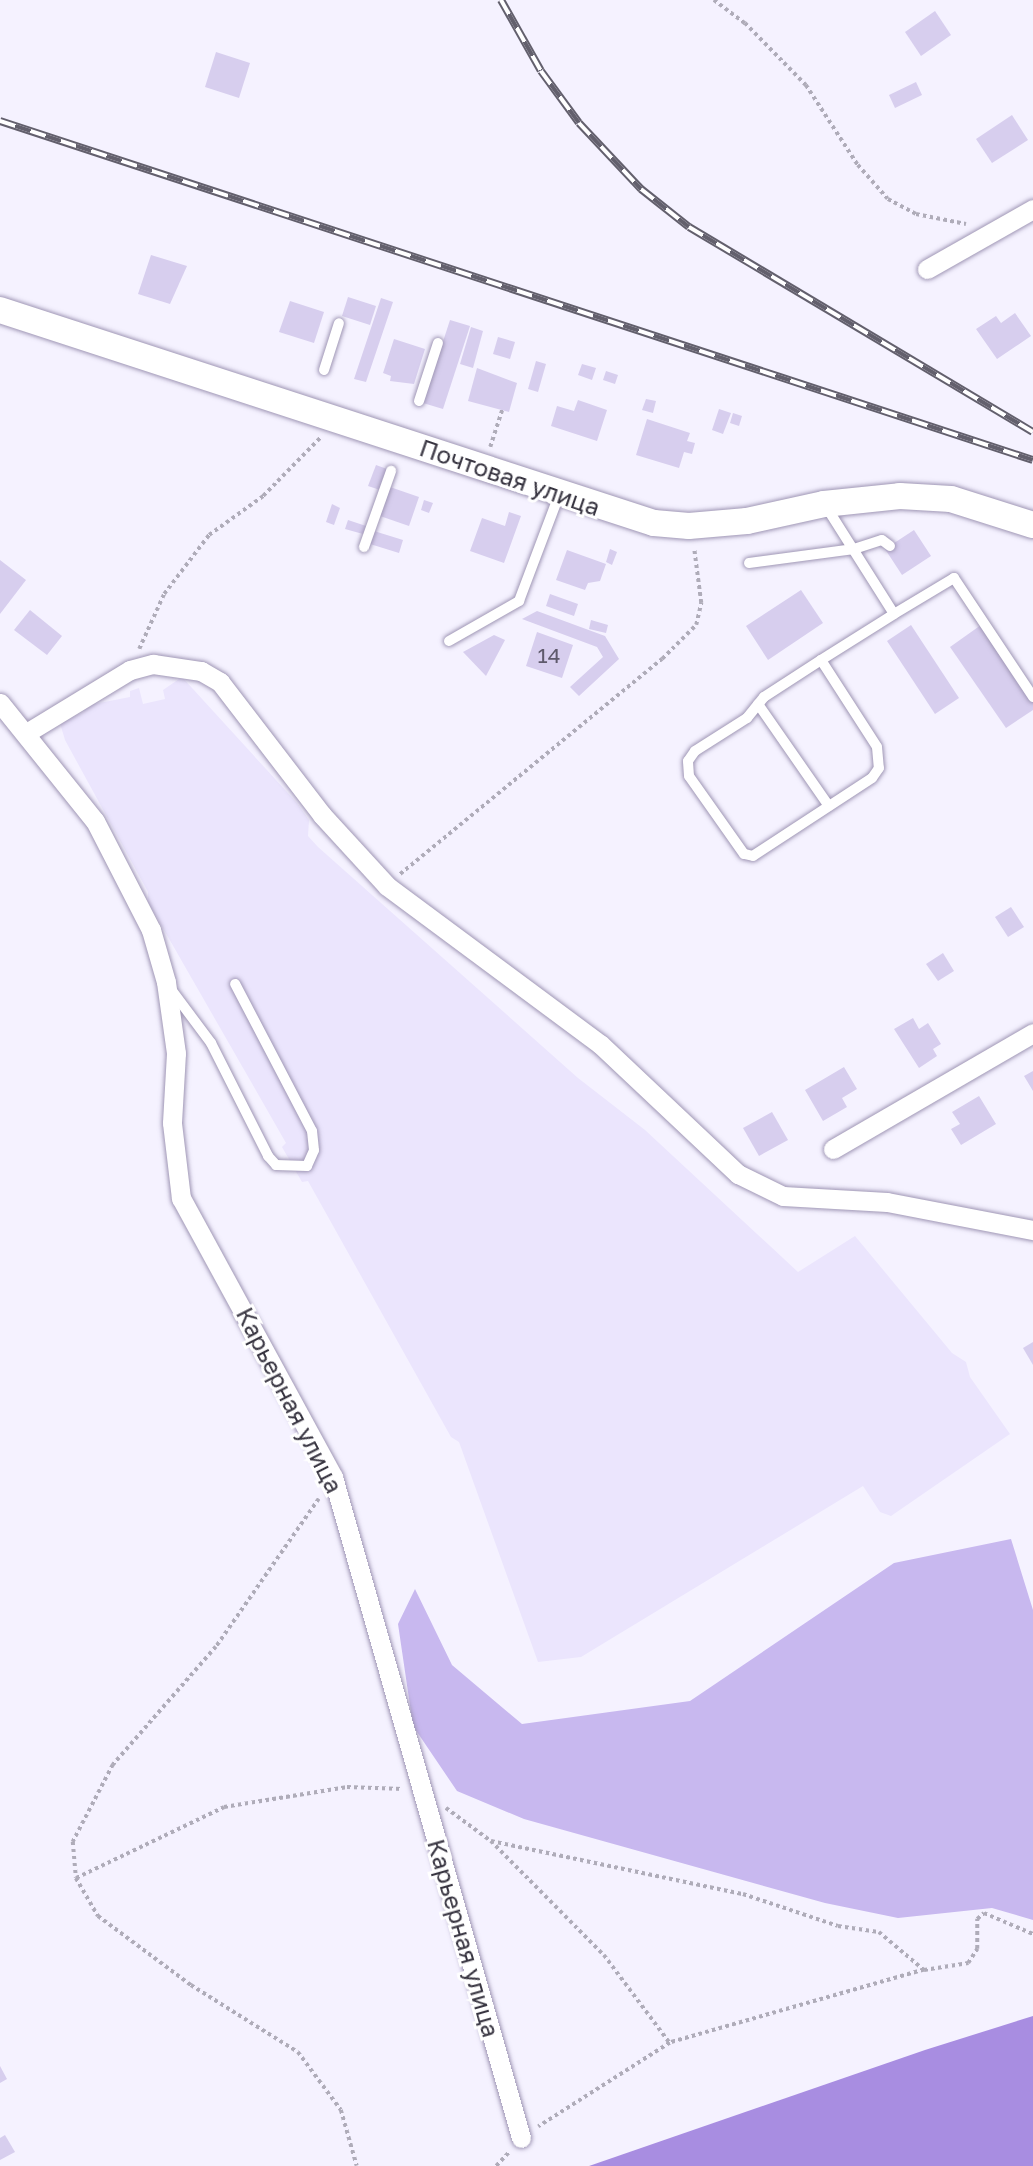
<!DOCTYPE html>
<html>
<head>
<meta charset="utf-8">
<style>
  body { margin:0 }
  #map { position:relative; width:1033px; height:2166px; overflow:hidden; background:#f5f2ff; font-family:"Golos Text",sans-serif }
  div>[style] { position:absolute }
  .built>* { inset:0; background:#ebe5fd }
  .green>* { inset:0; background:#c8b8ef }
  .water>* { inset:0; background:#a88de1 }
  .building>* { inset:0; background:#d7ceee }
  .path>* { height:3.5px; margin-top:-1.75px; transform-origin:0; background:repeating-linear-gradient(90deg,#afacb9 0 3.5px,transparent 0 7px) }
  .roads { filter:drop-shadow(0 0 2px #9f96b5) drop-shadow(0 0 2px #9f96b5) }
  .lane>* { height:10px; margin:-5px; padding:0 5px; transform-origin:5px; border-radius:5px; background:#fff }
  .street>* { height:19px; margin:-9.5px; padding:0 9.5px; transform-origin:9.5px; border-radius:9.5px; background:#fff }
  .secondary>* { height:26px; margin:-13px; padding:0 13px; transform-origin:13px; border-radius:13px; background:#fff }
  .rail>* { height:8px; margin-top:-4px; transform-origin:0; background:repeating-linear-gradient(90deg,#fff 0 16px,#63606d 0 32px); box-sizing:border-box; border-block:2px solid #63606d }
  span { translate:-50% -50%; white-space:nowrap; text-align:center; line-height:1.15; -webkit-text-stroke:6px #fff; paint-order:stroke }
  .number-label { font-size:21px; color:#5f5a6c }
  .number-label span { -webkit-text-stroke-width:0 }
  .street-label { font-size:24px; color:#373440 }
</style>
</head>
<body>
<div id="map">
  <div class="built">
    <i style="clip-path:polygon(182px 677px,297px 803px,309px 820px,308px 836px,318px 847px,578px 1078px,645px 1130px,798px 1272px,855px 1236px,952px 1353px,966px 1362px,970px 1377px,1010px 1434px,891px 1516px,880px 1512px,863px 1486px,581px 1657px,538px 1662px,459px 1442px,451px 1437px,308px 1181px,302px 1182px,282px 1147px,286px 1143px,148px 902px,148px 892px,65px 740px,60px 723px,84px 712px,84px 706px,130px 697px,130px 691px,139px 688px,143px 704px,165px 699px,163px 690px)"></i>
  </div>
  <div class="green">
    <i style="clip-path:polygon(1011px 1539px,1033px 1610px,1033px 1920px,992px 1908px,898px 1918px,825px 1903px,524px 1819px,457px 1791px,413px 1726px,398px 1624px,415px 1589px,452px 1665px,522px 1724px,690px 1701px,894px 1563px)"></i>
  </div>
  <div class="water">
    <i style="clip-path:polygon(1033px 2016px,1033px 2166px,589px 2166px,925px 2050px)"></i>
  </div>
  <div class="building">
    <i style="clip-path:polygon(935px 11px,951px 35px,921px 56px,905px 32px)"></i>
    <i style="clip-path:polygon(216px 52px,250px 63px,239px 98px,205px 87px)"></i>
    <i style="clip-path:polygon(916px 82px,922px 95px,895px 108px,889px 95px)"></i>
    <i style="clip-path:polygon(1012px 115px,1028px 140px,992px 163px,976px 139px)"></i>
    <i style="clip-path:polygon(151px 255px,187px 266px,170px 304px,138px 294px)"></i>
    <i style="clip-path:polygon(348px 297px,376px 306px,370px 325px,342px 316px)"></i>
    <i style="clip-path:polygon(381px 298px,393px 302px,366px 382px,354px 379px)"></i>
    <i style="clip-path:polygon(290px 301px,324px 312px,314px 343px,279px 332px)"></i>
    <i style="clip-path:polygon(1015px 313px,1031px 336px,997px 359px,976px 329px,996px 316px,1001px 323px)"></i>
    <i style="clip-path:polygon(450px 320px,470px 326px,443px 409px,423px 403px)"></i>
    <i style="clip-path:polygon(471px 327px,483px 331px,473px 368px,460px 364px)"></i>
    <i style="clip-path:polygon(498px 337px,515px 342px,510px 359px,493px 354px)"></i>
    <i style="clip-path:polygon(394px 339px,425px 349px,414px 384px,390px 381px,391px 376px,383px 373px)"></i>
    <i style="clip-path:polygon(536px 361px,546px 364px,538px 392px,528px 389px)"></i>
    <i style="clip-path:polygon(582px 364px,596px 368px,592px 380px,578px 375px)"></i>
    <i style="clip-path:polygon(477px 368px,517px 383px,509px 412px,468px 401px)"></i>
    <i style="clip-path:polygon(606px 371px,618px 375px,615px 384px,603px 380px)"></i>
    <i style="clip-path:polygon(646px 399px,656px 401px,653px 413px,642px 410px)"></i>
    <i style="clip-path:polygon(578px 400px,607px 410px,597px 441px,551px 426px,557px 406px,574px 411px)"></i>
    <i style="clip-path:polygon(719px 409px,731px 413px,723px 434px,712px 430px)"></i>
    <i style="clip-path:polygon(733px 413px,742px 416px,739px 426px,730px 423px)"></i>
    <i style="clip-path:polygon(647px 419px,690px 433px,687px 441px,695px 443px,692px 454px,684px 452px,679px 468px,636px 455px)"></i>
    <i style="clip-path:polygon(376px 465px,387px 469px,380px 490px,368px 486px)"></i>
    <i style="clip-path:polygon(390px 487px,419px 497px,409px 526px,380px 516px)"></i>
    <i style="clip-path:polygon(424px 500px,433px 503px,429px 513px,421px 510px)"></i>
    <i style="clip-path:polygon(332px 504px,340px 508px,334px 525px,326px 522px)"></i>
    <i style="clip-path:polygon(509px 512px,521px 516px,504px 563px,470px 551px,482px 518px,505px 526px)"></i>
    <i style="clip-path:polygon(348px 520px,366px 526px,363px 534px,345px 529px)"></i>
    <i style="clip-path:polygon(914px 530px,931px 556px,902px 575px,885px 549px)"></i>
    <i style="clip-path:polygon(374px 531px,403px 540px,399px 553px,370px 544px)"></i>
    <i style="clip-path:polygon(610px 549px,617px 552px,612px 565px,606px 562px)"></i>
    <i style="clip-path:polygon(567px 550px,606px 564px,600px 581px,588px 583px,585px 590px,556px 580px)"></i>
    <i style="clip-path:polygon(0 560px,26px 580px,0 614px)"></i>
    <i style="clip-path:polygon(801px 590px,823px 623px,768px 660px,746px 626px)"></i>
    <i style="clip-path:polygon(550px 594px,578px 604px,574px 616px,546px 606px)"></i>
    <i style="clip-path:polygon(30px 610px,62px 636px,47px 655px,14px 630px)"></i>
    <i style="clip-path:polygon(537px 611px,605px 636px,619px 659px,579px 696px,570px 687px,603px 657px,597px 647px,522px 619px)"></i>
    <i style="clip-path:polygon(591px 620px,608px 625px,606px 633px,589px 629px)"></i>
    <i style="clip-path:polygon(911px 625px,959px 698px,935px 714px,887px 641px)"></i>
    <i style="clip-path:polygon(981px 625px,1033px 701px,1033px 710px,1006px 728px,950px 647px)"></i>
    <i style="clip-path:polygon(537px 632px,573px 645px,562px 678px,526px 666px)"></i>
    <i style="clip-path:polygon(494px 635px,505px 640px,486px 676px,463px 652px)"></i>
    <i style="clip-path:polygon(1011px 907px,1024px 927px,1008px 937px,995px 917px)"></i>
    <i style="clip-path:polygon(943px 953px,954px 971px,938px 981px,926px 964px)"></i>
    <i style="clip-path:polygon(913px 1018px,919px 1029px,928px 1023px,941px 1044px,933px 1049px,937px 1056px,919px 1068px,894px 1029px)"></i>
    <i style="clip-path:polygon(844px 1067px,857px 1089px,842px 1098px,847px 1107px,823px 1121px,805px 1090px)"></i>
    <i style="clip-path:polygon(1033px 1071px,1033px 1091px,1024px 1076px)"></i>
    <i style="clip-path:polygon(979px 1096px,996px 1124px,961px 1145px,951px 1129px,960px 1124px,952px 1112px)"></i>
    <i style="clip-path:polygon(772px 1112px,788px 1140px,759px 1156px,743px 1128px)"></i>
    <i style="clip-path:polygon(1033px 1342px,1033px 1365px,1023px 1348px)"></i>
    <i style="clip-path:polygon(0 2066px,7px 2079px,0 2083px)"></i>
    <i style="clip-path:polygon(5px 2135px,15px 2152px,0 2160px,0 2138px)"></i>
  </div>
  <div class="path">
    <i style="left:714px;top:0;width:39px;rotate:37deg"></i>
    <i style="left:745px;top:23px;width:87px;rotate:45.5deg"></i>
    <i style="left:806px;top:85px;width:95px;rotate:57deg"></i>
    <i style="left:858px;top:165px;width:45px;rotate:48.6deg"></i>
    <i style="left:888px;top:199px;width:32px;rotate:28deg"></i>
    <i style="left:916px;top:214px;width:51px;rotate:11.3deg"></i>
    <i style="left:490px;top:447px;width:39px;rotate:-72deg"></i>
    <i style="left:139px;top:649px;width:60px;rotate:-65.6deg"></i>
    <i style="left:164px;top:594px;width:74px;rotate:-52.7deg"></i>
    <i style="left:209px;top:535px;width:67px;rotate:-35.8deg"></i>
    <i style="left:263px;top:496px;width:81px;rotate:-45.5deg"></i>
    <i style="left:400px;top:874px;width:339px;rotate:-39.4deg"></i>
    <i style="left:662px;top:659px;width:48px;rotate:-45deg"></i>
    <i style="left:696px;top:625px;width:23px;rotate:-77deg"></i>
    <i style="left:701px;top:603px;width:54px;rotate:-97.4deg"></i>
    <i style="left:319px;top:1499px;width:180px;rotate:124.8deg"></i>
    <i style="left:216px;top:1647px;width:157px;rotate:131.1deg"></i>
    <i style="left:113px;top:1765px;width:87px;rotate:117.5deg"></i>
    <i style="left:73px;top:1842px;width:36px;rotate:85deg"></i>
    <i style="left:76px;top:1878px;width:44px;rotate:59.9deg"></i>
    <i style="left:98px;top:1916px;width:116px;rotate:36.6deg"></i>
    <i style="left:191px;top:1985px;width:126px;rotate:32.1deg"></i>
    <i style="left:298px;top:2052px;width:72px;rotate:53.4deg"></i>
    <i style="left:341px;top:2110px;width:58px;rotate:74.1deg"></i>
    <i style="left:446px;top:1808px;width:56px;rotate:36.3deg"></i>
    <i style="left:491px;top:1841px;width:161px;rotate:45.3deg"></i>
    <i style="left:604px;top:1955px;width:109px;rotate:53.2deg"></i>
    <i style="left:491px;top:1841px;width:258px;rotate:11.9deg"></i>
    <i style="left:743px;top:1894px;width:100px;rotate:18.6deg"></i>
    <i style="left:838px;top:1926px;width:41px;rotate:8.3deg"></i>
    <i style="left:879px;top:1932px;width:59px;rotate:40.2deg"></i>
    <i style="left:924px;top:1970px;width:264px;rotate:164deg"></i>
    <i style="left:670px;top:2043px;width:156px;rotate:147.5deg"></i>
    <i style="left:76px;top:1878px;width:164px;rotate:-25.6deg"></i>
    <i style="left:224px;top:1807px;width:125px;rotate:-9.2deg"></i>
    <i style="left:347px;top:1787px;width:56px;rotate:2deg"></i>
    <i style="left:924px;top:1970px;width:45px;rotate:-9deg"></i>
    <i style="left:968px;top:1963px;width:17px;rotate:-57deg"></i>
    <i style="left:977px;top:1949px;width:30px;rotate:-90deg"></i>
    <i style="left:977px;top:1919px;width:9px;rotate:-41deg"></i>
    <i style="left:984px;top:1913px;width:53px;rotate:23.2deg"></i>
    <i style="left:496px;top:2166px;width:19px;rotate:-47deg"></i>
  </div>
  <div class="roads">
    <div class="lane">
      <i style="left:324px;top:370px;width:49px;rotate:-72.3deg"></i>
      <i style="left:419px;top:401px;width:61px;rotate:-71.9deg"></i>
      <i style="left:827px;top:508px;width:125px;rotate:57.7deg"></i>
      <i style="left:364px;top:547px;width:81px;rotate:-70.4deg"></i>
      <i style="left:749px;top:563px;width:106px;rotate:-7.6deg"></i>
      <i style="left:854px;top:549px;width:29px;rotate:-18deg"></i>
      <i style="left:882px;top:540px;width:10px;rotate:37deg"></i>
      <i style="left:449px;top:641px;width:81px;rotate:-29.7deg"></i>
      <i style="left:519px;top:601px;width:113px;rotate:-69.3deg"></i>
      <i style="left:821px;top:660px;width:103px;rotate:57.2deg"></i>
      <i style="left:877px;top:747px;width:21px;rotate:85deg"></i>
      <i style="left:879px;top:768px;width:12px;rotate:125deg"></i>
      <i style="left:872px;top:778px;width:142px;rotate:146.8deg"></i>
      <i style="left:753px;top:856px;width:9px;rotate:-167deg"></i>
      <i style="left:744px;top:854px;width:95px;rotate:-125.2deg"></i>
      <i style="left:689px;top:776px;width:15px;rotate:-94deg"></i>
      <i style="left:688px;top:761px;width:12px;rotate:-55deg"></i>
      <i style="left:695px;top:751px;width:62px;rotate:-32.4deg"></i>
      <i style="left:747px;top:718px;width:27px;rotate:-51deg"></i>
      <i style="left:764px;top:697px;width:68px;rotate:-33deg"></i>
      <i style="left:821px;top:660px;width:86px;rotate:-32.2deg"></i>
      <i style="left:894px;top:614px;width:70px;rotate:-31deg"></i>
      <i style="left:954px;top:578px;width:143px;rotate:56.4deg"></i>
      <i style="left:758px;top:704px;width:124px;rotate:55.2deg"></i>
      <i style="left:170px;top:988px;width:69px;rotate:53.3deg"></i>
      <i style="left:211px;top:1043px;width:127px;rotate:63.2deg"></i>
      <i style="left:268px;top:1156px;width:12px;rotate:48deg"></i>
      <i style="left:276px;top:1165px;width:31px;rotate:2deg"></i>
      <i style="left:307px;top:1166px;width:17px;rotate:-66deg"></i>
      <i style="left:314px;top:1150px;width:19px;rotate:-96deg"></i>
      <i style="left:312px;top:1131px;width:166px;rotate:-117.6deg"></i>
    </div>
    <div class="street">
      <i style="left:927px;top:269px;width:122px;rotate:-29.5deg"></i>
      <i style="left:0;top:703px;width:151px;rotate:51.2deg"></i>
      <i style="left:95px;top:821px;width:123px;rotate:62.8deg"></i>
      <i style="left:151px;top:930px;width:54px;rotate:73.9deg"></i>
      <i style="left:166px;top:982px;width:72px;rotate:82deg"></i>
      <i style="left:176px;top:1053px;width:70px;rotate:93.3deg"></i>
      <i style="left:172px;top:1123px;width:76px;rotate:83.2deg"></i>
      <i style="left:181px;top:1198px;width:318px;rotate:61.4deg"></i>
      <i style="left:333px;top:1477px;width:687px;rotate:74.12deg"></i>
      <i style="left:28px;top:732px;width:119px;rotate:-31.3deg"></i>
      <i style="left:130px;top:670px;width:24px;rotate:-15deg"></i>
      <i style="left:153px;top:664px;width:49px;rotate:8.3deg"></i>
      <i style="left:201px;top:671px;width:22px;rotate:30deg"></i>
      <i style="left:220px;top:682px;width:168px;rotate:52.5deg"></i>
      <i style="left:322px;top:815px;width:96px;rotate:47.5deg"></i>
      <i style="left:387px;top:886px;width:265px;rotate:36.6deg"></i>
      <i style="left:600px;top:1044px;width:190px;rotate:43.3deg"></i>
      <i style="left:738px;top:1174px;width:50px;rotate:26.1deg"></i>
      <i style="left:783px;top:1196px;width:104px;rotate:3.3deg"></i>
      <i style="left:887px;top:1202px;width:149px;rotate:10.9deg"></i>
      <i style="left:833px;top:1149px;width:231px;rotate:-30.1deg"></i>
    </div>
    <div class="secondary">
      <i style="left:0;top:310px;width:688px;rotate:18.04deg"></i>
      <i style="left:654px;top:523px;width:35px;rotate:5deg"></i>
      <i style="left:689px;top:526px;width:58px;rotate:-4.9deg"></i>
      <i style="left:747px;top:521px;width:79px;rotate:-12.4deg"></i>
      <i style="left:824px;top:504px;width:76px;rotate:-6deg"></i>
      <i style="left:900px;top:496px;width:51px;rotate:3.4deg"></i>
      <i style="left:951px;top:499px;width:86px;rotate:17.6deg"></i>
    </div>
  </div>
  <div class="rail">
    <i style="left:501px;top:0;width:81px;rotate:60.6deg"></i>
    <i style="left:541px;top:71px;width:64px;rotate:53.8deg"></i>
    <i style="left:579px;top:123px;width:91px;rotate:46.8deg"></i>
    <i style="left:641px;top:189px;width:61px;rotate:38.4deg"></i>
    <i style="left:689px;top:227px;width:400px;rotate:30.8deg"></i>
    <i style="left:0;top:121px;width:1087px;rotate:18.17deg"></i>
  </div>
  <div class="number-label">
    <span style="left:549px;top:655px">14</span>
  </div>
  <div class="street-label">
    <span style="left:510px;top:477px;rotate:19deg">Почтовая улица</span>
    <span style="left:290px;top:1400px;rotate:63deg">Карьерная улица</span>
    <span style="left:464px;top:1938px;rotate:74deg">Карьерная улица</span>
  </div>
</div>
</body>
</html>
